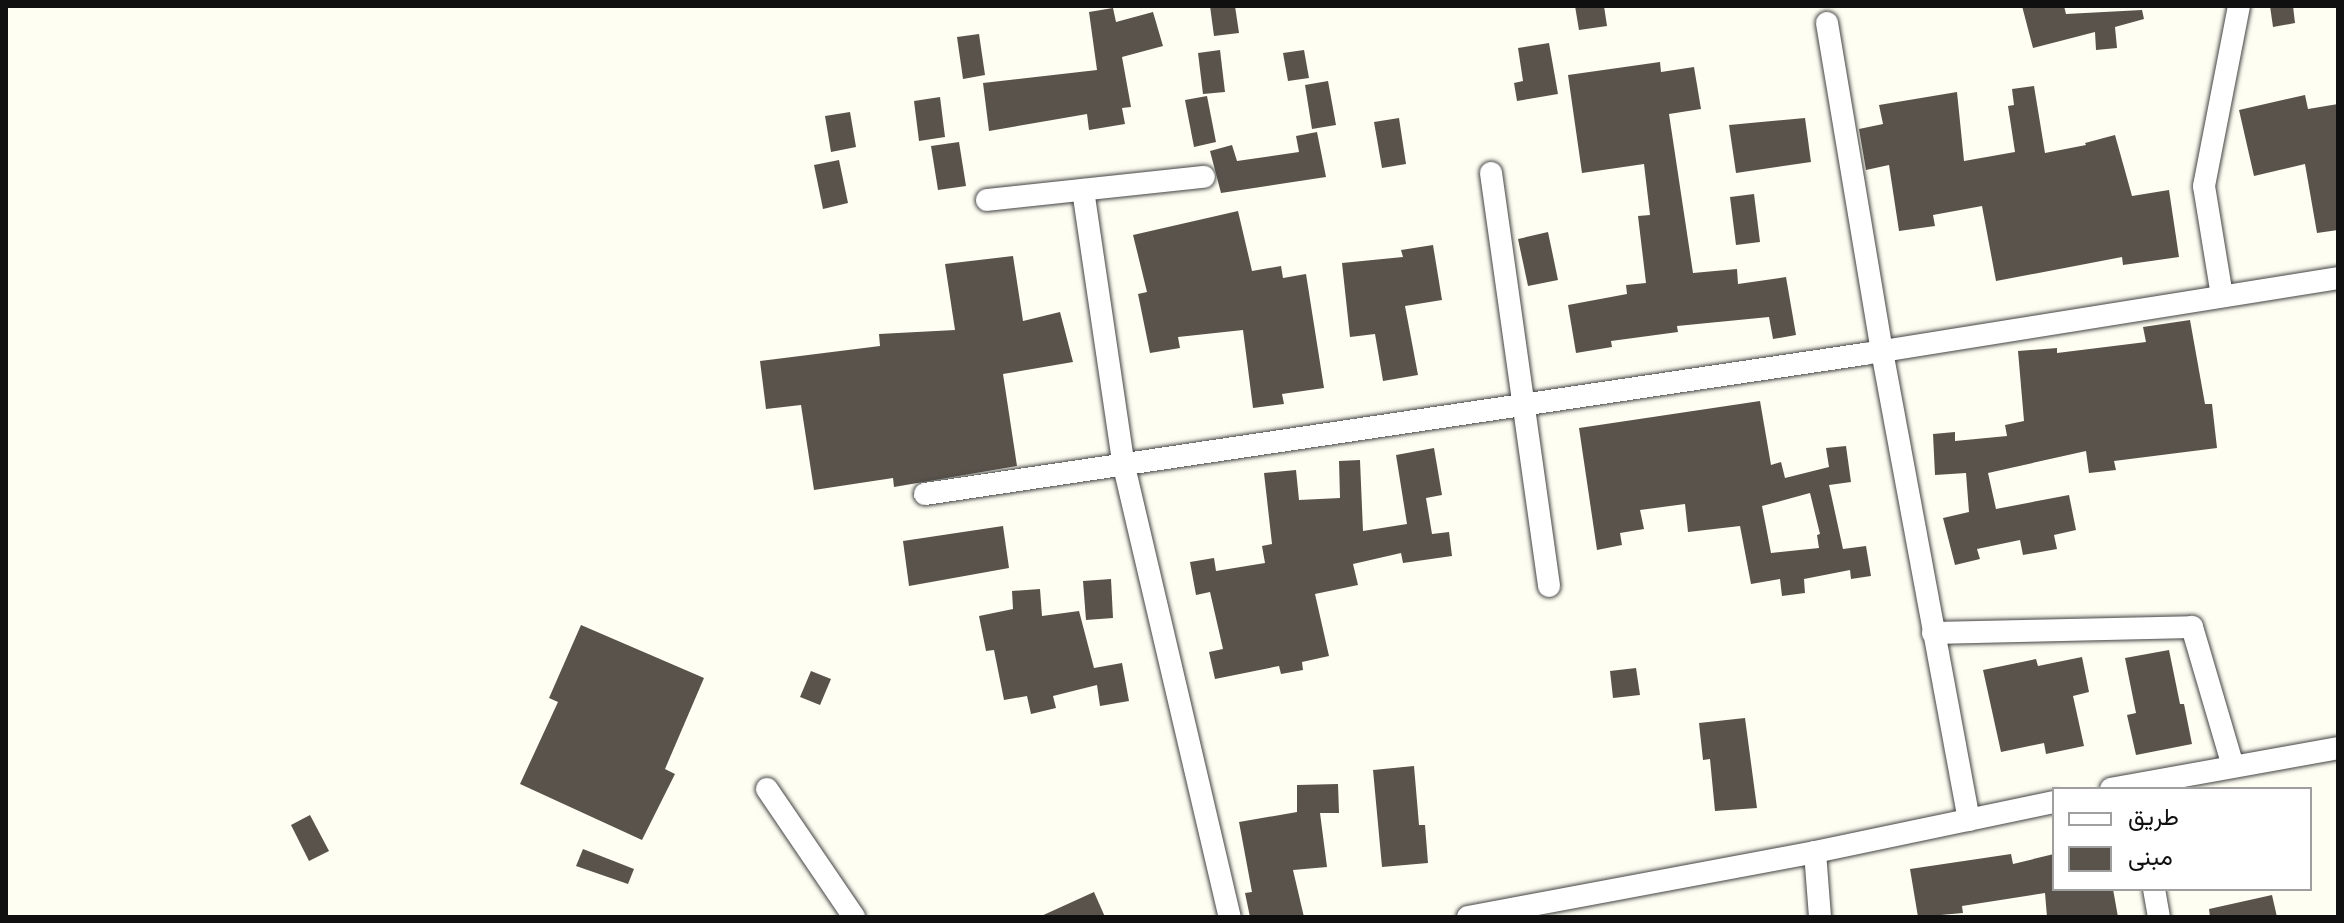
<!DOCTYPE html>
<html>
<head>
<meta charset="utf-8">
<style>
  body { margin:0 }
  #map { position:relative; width:2344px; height:923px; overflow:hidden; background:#fffef3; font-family:"Roboto Serif",Vazirmatn,serif }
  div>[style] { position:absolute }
  .building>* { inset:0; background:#5a534b }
  .roads { filter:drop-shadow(0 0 2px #434343) drop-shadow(0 0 2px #434343) }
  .minor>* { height:22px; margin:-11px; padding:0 11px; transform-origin:11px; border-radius:11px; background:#fff }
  span { translate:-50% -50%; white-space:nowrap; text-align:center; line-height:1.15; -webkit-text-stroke:8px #fff; paint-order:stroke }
  .frame { position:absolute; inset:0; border:8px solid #101010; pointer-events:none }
  .legend { position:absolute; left:2052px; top:787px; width:260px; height:104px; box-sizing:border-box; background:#fff; border:2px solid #9f9f9f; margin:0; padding:10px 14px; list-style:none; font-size:24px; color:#101010 }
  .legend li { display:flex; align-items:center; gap:16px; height:40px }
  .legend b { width:40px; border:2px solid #9f9f9f }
</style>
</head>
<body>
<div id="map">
  <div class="building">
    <i style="clip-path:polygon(1210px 6px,1235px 6px,1239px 33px,1214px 36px)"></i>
    <i style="clip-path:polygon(1575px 6px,1604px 6px,1607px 26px,1579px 30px)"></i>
    <i style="clip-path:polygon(2022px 6px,2064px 6px,2066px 14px,2142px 10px,2144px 19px,2115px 27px,2117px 48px,2096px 50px,2095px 32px,2033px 48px)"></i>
    <i style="clip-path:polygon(2270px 6px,2293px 6px,2295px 23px,2273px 27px)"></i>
    <i style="clip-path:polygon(1113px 8px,1116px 22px,1153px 12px,1163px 46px,1122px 57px,1131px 107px,1122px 108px,1125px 124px,1089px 130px,1087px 114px,989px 131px,983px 83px,1097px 70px,1089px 12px)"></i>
    <i style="clip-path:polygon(979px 34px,985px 75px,963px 79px,957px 37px)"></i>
    <i style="clip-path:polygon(1549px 43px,1558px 94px,1517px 101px,1514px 83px,1523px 81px,1518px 48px)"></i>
    <i style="clip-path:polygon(1220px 50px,1225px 92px,1203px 94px,1198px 53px)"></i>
    <i style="clip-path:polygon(1304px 50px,1309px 78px,1288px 81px,1283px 53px)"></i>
    <i style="clip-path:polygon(1660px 62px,1661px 72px,1694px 67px,1701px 109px,1669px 114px,1693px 273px,1737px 269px,1738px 284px,1786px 277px,1796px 335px,1773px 339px,1769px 317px,1677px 326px,1678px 332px,1611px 341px,1612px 347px,1576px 353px,1568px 305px,1627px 294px,1626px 285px,1646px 283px,1638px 216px,1650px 215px,1644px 164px,1582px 173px,1568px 75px)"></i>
    <i style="clip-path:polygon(1328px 81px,1336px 125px,1312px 129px,1305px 85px)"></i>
    <i style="clip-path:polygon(2034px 86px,2045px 153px,2086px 145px,2085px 143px,2115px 135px,2132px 196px,2169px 190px,2179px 257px,2123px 265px,2122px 257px,1996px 281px,1982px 206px,1933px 215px,1935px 226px,1899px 231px,1889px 165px,1866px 170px,1859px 129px,1883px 124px,1879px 105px,1957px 92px,1964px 161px,2015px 152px,2008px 106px,2014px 105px,2012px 89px)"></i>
    <i style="clip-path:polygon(2305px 95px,2308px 109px,2338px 104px,2338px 230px,2317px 233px,2305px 164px,2254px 176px,2239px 110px)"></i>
    <i style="clip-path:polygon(1207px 96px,1216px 142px,1194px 147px,1185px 100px)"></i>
    <i style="clip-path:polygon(940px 97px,945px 137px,919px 141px,914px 101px)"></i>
    <i style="clip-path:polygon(850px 112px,856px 147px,831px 152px,825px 116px)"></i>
    <i style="clip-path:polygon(1399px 118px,1406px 164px,1382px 168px,1374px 122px)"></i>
    <i style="clip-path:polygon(1805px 118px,1811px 162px,1736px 173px,1729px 125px)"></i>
    <i style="clip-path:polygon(1317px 132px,1326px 177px,1221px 193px,1210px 151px,1232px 145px,1237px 161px,1299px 152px,1296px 136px)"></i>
    <i style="clip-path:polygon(959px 142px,966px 186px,938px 190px,931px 146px)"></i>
    <i style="clip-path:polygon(839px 160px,848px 203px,823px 209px,814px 165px)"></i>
    <i style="clip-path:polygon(1754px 194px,1760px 242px,1736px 245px,1730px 197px)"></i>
    <i style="clip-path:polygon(1238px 211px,1252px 271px,1281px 266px,1283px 278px,1306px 274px,1324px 388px,1282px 394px,1284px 404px,1253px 408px,1243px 330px,1178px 337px,1180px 348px,1150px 353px,1138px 294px,1147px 292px,1133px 235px)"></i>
    <i style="clip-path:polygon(1548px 232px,1558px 280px,1528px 286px,1518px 239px)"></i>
    <i style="clip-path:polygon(1433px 245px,1442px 300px,1405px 306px,1418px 375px,1383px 381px,1375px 334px,1350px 337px,1342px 263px,1403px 257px,1401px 250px)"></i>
    <i style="clip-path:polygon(1013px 256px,1023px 321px,1060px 312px,1073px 362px,1003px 374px,1017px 466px,894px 487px,893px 478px,814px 490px,801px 405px,766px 409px,760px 361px,880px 346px,879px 334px,955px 330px,945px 264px)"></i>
    <i style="clip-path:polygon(2190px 320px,2205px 404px,2212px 404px,2217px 448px,2114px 461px,2116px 470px,2089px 473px,2086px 451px,1988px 473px,1996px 509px,2069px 495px,2076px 530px,2054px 535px,2057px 549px,2023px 555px,2020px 540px,1977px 549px,1980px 559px,1955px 565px,1943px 518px,1969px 512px,1966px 473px,1935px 475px,1933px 434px,1955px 432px,1955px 441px,2007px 436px,2005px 425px,2024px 421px,2018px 351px,2057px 348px,2057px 353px,2146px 342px,2143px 327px)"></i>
    <i style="clip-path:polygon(evenodd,1760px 401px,1771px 465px,1781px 462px,1785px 478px,1829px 467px,1826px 448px,1846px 446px,1851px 482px,1829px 485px,1843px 549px,1866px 546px,1871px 576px,1851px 579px,1850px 570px,1804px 579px,1805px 593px,1782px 596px,1780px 579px,1751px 584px,1740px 526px,1688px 532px,1685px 504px,1640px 510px,1644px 529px,1620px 533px,1622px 545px,1597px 550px,1579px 428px,1760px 401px,1810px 493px,1820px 534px,1817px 535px,1819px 548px,1771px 553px,1762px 506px,1810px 493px)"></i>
    <i style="clip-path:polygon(1434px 448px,1442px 495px,1426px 498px,1432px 534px,1449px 532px,1452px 556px,1403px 563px,1401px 553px,1353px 564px,1358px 585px,1315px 594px,1329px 656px,1302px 662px,1303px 670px,1281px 674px,1279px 666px,1215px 679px,1209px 652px,1223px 649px,1210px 592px,1196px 595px,1190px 562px,1214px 558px,1216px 571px,1265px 563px,1262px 546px,1272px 544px,1264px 473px,1296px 470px,1299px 500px,1340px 498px,1339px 461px,1360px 460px,1363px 531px,1407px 524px,1396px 455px)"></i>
    <i style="clip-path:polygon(1003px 526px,1009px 568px,909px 586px,903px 541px)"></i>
    <i style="clip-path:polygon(1111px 579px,1113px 618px,1086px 620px,1083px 581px)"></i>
    <i style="clip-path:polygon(1040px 589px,1042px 616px,1079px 611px,1094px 668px,1122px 663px,1129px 701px,1100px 706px,1097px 685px,1053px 696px,1056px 708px,1031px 714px,1027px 696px,1004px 700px,994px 650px,986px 651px,979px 616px,1013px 609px,1012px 591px)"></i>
    <i style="clip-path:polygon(581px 625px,704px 678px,665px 769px,675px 774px,642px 840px,520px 784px,558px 702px,549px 698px)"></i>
    <i style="clip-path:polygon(2169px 650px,2180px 704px,2184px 704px,2192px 744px,2136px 755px,2127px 715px,2136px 713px,2125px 658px)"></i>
    <i style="clip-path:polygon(2082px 657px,2089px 692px,2073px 696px,2084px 746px,2046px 754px,2044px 743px,2001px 752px,1983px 670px,2036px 659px,2038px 666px)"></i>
    <i style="clip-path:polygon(1636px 668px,1640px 695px,1613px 698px,1610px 671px)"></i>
    <i style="clip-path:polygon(811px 671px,831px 679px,820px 705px,800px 697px)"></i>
    <i style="clip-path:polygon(1745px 718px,1757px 808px,1715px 811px,1710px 759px,1703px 760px,1699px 723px)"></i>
    <i style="clip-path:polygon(1414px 766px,1419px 825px,1425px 825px,1428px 863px,1382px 867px,1373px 770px)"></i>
    <i style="clip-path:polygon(1338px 784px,1339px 813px,1320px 813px,1327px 867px,1293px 870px,1304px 917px,1250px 917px,1245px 893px,1252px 892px,1239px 822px,1297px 812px,1297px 785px)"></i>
    <i style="clip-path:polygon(310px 815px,329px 851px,309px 861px,291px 825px)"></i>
    <i style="clip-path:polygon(583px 849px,634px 869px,628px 884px,576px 866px)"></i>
    <i style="clip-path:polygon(2011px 854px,2013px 864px,2054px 854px,2054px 889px,2113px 889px,2118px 917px,2047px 917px,2045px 893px,1962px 906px,1963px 913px,1918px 917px,1910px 869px)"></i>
    <i style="clip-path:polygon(1094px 892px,1105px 917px,1039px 917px)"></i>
    <i style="clip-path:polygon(2272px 895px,2277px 917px,2210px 917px,2209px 909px)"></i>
  </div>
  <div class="roads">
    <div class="minor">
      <i style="left:1827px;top:23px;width:333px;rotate:80.5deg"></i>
      <i style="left:1882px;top:351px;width:477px;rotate:79.5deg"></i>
      <i style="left:1491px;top:173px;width:417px;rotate:82deg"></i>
      <i style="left:1083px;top:190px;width:275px;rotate:81.6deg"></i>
      <i style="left:1123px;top:462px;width:467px;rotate:76.8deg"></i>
      <i style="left:987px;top:200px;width:218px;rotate:-6.1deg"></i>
      <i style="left:2222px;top:296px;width:111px;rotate:-99.3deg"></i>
      <i style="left:2204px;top:186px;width:183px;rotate:-79deg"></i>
      <i style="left:925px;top:494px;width:949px;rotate:-8.48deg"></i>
      <i style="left:1864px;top:354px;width:480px;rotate:-9.1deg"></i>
      <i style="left:1933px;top:633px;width:259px;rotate:-1.3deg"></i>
      <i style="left:2192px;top:627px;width:145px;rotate:73.6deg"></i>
      <i style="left:767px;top:789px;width:155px;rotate:55.8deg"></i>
      <i style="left:2111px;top:789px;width:231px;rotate:-10.2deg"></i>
      <i style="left:1815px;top:852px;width:65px;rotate:85.6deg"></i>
      <i style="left:2154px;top:889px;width:28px;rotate:80deg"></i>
      <i style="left:1468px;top:917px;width:353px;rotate:-10.6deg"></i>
      <i style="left:1815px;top:852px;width:244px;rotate:-11.8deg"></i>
    </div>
  </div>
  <div class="frame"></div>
  <ul class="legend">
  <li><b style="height:10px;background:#fff"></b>طريق</li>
  <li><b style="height:22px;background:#5a534b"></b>مبنى</li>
  </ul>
</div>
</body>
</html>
